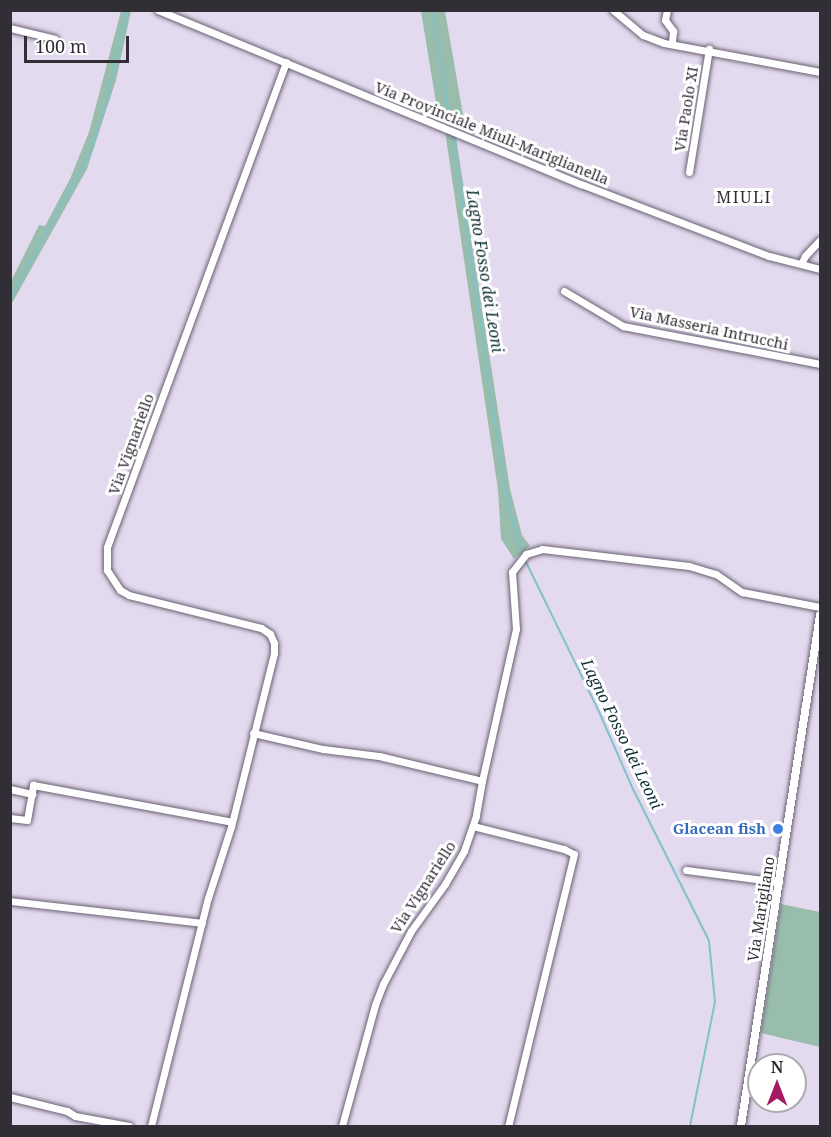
<!DOCTYPE html>
<html>
<head>
<meta charset="utf-8">
<style>
  body { margin:0 }
  #map { position:relative; width:831px; height:1137px; overflow:hidden; background:#e4daef; font-family:"Noto Serif",serif }
  div>[style] { position:absolute }
  .green>* { inset:0; background:#99bdac }
  .stream>* { height:2px; margin:-1px; padding:0 1px; transform-origin:1px; border-radius:1px; background:#81c1ca }
  .roads { filter:drop-shadow(0 0 2px #696173) drop-shadow(0 0 2px #696173) }
  .minor>* { height:7px; margin:-3.5px; padding:0 3.5px; transform-origin:3.5px; border-radius:3.5px; background:#fff }
  .tertiary>* { height:8px; margin:-4px; padding:0 4px; transform-origin:4px; border-radius:4px; background:#fff }
  .dots>* { width:16px; height:16px; translate:-50% -50%; box-sizing:border-box; border:3px solid #fff; border-radius:50% }
  span { translate:-50% -50%; white-space:nowrap; text-align:center; line-height:1.15; -webkit-text-stroke:6px #fff; paint-order:stroke }
  .street-label { font-size:15px; color:#322e36 }
  .shop-label { font-size:15px; color:#366cbe; font-weight:700 }
  .right { translate:-100% -50%; text-align:right }
  .neighbourhood-label { font-size:16px; color:#322e36; letter-spacing:1.5px }
  .water-label { font-size:16px; color:#0e2f34; font-style:italic }
  .frame { position:absolute; inset:0; border:12px solid #322e36; pointer-events:none }
  .north { position:absolute; left:747px; top:1053px; width:60px; height:60px; box-sizing:border-box; background:#fff; border:2px solid #adabaf; border-radius:50%; rotate:0deg; font-size:16px; font-weight:700; line-height:24px; text-align:center; color:#322e36 }
  .north::after { content:''; display:block; margin:auto; width:21px; height:27px; background:#a41b64; clip-path:polygon(50% 0,100% 100%,50% 72%,0 100%) }
  .scale { position:absolute; left:24px; top:36px; width:105px; height:27px; box-sizing:border-box; border:3px solid #322e36; border-top:0; padding-left:8px; font-size:18px; line-height:21px; white-space:nowrap; color:#322e36; -webkit-text-stroke:4px #fff; paint-order:stroke }
</style>
</head>
<body>
<div id="map">
  <div class="green">
    <i style="clip-path:polygon(121px 11px,131px 11px,116px 80px,87px 169px,11px 305px,11px 281px,39px 225px,45px 226px,70px 179px,89px 132px)"></i>
    <i style="clip-path:polygon(421px 11px,445px 11px,466px 132px,439px 121px)"></i>
    <i style="clip-path:polygon(445px 131px,456px 137px,510px 489px,522px 535px,530px 546px,514px 559px,501px 539px,498px 490px)"></i>
    <i style="clip-path:polygon(781px 904px,820px 912px,820px 1047px,761px 1033px)"></i>
  </div>
  <div class="stream">
    <i style="left:433px;top:10px;width:114px;rotate:81.4deg"></i>
    <i style="left:453px;top:137px;width:329px;rotate:81.6deg"></i>
    <i style="left:501px;top:462px;width:51px;rotate:79.8deg"></i>
    <i style="left:510px;top:512px;width:40px;rotate:74deg"></i>
    <i style="left:10px;top:299px;width:169px;rotate:-61.3deg"></i>
    <i style="left:91px;top:151px;width:53px;rotate:-72.6deg"></i>
    <i style="left:107px;top:100px;width:92px;rotate:-77.5deg"></i>
    <i style="left:526px;top:562px;width:169px;rotate:64deg"></i>
    <i style="left:600px;top:714px;width:82px;rotate:66.3deg"></i>
    <i style="left:633px;top:789px;width:170px;rotate:63.4deg"></i>
    <i style="left:709px;top:941px;width:61px;rotate:84.4deg"></i>
    <i style="left:715px;top:1002px;width:126px;rotate:101.4deg"></i>
  </div>
  <div class="roads">
    <div class="minor">
      <i style="left:158px;top:10px;width:457px;rotate:22.4deg"></i>
      <i style="left:581px;top:184px;width:201px;rotate:21deg"></i>
      <i style="left:769px;top:256px;width:53px;rotate:14.3deg"></i>
      <i style="left:613px;top:10px;width:39px;rotate:40deg"></i>
      <i style="left:643px;top:35px;width:22px;rotate:21deg"></i>
      <i style="left:664px;top:43px;width:159px;rotate:10.5deg"></i>
      <i style="left:667px;top:10px;width:10px;rotate:101deg"></i>
      <i style="left:665px;top:20px;width:14px;rotate:54deg"></i>
      <i style="left:673px;top:31px;width:12px;rotate:95deg"></i>
      <i style="left:10px;top:28px;width:46px;rotate:13.7deg"></i>
      <i style="left:689px;top:172px;width:125px;rotate:-80.8deg"></i>
      <i style="left:801px;top:264px;width:9px;rotate:-63deg"></i>
      <i style="left:805px;top:256px;width:22px;rotate:-47deg"></i>
      <i style="left:564px;top:291px;width:69px;rotate:30.7deg"></i>
      <i style="left:623px;top:326px;width:201px;rotate:10.9deg"></i>
      <i style="left:253px;top:733px;width:72px;rotate:12.9deg"></i>
      <i style="left:323px;top:749px;width:56px;rotate:7.1deg"></i>
      <i style="left:379px;top:756px;width:106px;rotate:13.6deg"></i>
      <i style="left:482px;top:781px;width:36px;rotate:100deg"></i>
      <i style="left:476px;top:816px;width:37px;rotate:109deg"></i>
      <i style="left:464px;top:851px;width:38px;rotate:120deg"></i>
      <i style="left:445px;top:884px;width:58px;rotate:125.9deg"></i>
      <i style="left:411px;top:931px;width:60px;rotate:117.8deg"></i>
      <i style="left:383px;top:984px;width:22px;rotate:111deg"></i>
      <i style="left:375px;top:1005px;width:125px;rotate:105.3deg"></i>
      <i style="left:482px;top:781px;width:156px;rotate:-77.4deg"></i>
      <i style="left:516px;top:629px;width:57px;rotate:-94deg"></i>
      <i style="left:512px;top:572px;width:23px;rotate:-52deg"></i>
      <i style="left:526px;top:554px;width:17px;rotate:-17deg"></i>
      <i style="left:542px;top:549px;width:148px;rotate:6.6deg"></i>
      <i style="left:689px;top:566px;width:28px;rotate:17deg"></i>
      <i style="left:716px;top:574px;width:32px;rotate:35deg"></i>
      <i style="left:742px;top:592px;width:79px;rotate:10.9deg"></i>
      <i style="left:10px;top:789px;width:23px;rotate:13deg"></i>
      <i style="left:10px;top:818px;width:17px;rotate:7deg"></i>
      <i style="left:27px;top:820px;width:36px;rotate:-80deg"></i>
      <i style="left:33px;top:785px;width:202px;rotate:10.5deg"></i>
      <i style="left:473px;top:826px;width:94px;rotate:14.2deg"></i>
      <i style="left:564px;top:849px;width:11px;rotate:27deg"></i>
      <i style="left:574px;top:854px;width:280px;rotate:103.6deg"></i>
      <i style="left:686px;top:870px;width:94px;rotate:7.4deg"></i>
      <i style="left:10px;top:901px;width:193px;rotate:6.5deg"></i>
      <i style="left:10px;top:1097px;width:59px;rotate:13.8deg"></i>
      <i style="left:67px;top:1111px;width:9px;rotate:32deg"></i>
      <i style="left:75px;top:1116px;width:55px;rotate:10.5deg"></i>
      <i style="left:151px;top:1126px;width:235px;rotate:-76deg"></i>
      <i style="left:208px;top:898px;width:75px;rotate:-72.1deg"></i>
      <i style="left:231px;top:827px;width:179px;rotate:-76.1deg"></i>
      <i style="left:274px;top:653px;width:10px;rotate:-90deg"></i>
      <i style="left:274px;top:643px;width:10px;rotate:-114deg"></i>
      <i style="left:270px;top:634px;width:11px;rotate:-146deg"></i>
      <i style="left:261px;top:628px;width:136px;rotate:-166deg"></i>
      <i style="left:129px;top:595px;width:10px;rotate:-151deg"></i>
      <i style="left:120px;top:590px;width:24px;rotate:-123deg"></i>
      <i style="left:107px;top:570px;width:23px;rotate:-90deg"></i>
      <i style="left:107px;top:547px;width:517px;rotate:-69.74deg"></i>
    </div>
    <div class="tertiary">
      <i style="left:741px;top:1126px;width:517px;rotate:-81.21deg"></i>
    </div>
  </div>
  <div class="dots">
    <i style="left:778px;top:829px;background:#3f7fe0"></i>
  </div>
  <div class="street-label">
    <span style="left:686px;top:109px;rotate:-81deg">Via Paolo XI</span>
    <span style="left:492px;top:133px;rotate:22deg">Via Provinciale Miuli-Mariglianella</span>
    <span style="left:709px;top:328px;rotate:12deg">Via Masseria Intrucchi</span>
    <span style="left:131px;top:444px;rotate:-70deg">Via Vignariello</span>
    <span style="left:423px;top:887px;rotate:-57deg">Via Vignariello</span>
    <span style="left:761px;top:909px;rotate:-81deg">Via Marigliano</span>
  </div>
  <div class="shop-label">
    <span class="right" style="left:766px;top:829px">Glacean fish</span>
  </div>
  <div class="neighbourhood-label">
    <span style="left:744px;top:197px">MIULI</span>
  </div>
  <div class="water-label">
    <span style="left:485px;top:271px;rotate:81deg">Lagno Fosso dei Leoni</span>
    <span style="left:622px;top:734px;rotate:64deg">Lagno Fosso dei Leoni</span>
  </div>
  <div class="frame"></div>
  <div class="north">N</div>
  <div class="scale">100 m</div>
</div>
</body>
</html>
